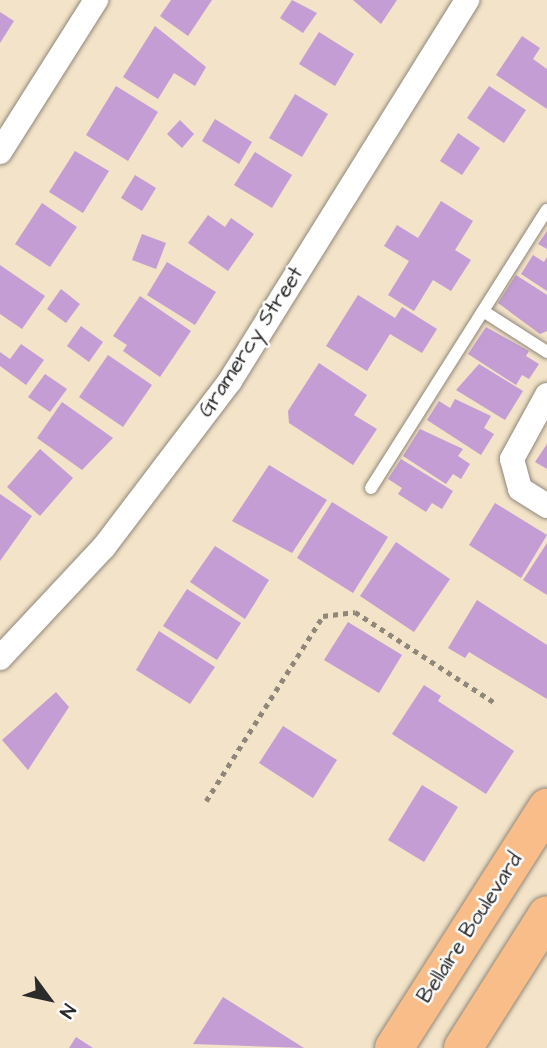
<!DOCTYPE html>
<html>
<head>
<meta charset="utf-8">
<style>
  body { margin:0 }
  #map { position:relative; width:547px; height:1048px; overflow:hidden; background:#f3e3c8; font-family:"Architects Daughter",sans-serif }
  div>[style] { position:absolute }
  .building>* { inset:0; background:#c39dd3 }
  .path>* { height:4.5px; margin-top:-2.25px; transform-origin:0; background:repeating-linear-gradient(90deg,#8f877a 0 5px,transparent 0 10px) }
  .roads { filter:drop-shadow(0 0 2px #8f877a) drop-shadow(0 0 2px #8f877a) }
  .service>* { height:12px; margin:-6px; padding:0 6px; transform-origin:6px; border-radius:6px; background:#fff }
  .minor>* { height:24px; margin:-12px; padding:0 12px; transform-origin:12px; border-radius:12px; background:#fff }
  .primary>* { height:38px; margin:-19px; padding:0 19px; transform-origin:19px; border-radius:19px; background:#f8bd89 }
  span { translate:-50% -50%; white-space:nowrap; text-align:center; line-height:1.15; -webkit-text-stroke:5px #fff; paint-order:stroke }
  .street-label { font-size:21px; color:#2b2b2b }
  .north { position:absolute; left:14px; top:964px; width:70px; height:70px; -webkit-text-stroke:5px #fff; paint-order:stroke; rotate:123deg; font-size:19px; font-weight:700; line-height:28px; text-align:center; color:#2b2b2b }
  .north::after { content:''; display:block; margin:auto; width:24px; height:32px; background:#2b2b2b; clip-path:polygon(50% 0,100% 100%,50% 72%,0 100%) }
</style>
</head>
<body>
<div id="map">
  <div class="building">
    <i style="clip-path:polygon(171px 0,212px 0,188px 36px,160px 16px)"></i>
    <i style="clip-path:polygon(292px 0,317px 13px,303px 33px,280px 18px)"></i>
    <i style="clip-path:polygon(353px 0,397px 0,381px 24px)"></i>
    <i style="clip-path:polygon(0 12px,14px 21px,0 43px)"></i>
    <i style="clip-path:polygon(155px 26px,206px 67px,195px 86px,174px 73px,158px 99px,123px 77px)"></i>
    <i style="clip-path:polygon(319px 32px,354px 54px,335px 86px,299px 64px)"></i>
    <i style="clip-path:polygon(522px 36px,540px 48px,533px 59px,547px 69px,547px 109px,496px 75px)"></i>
    <i style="clip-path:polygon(116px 86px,158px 112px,128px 161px,86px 135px)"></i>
    <i style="clip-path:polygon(489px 86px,526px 110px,504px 143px,467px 118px)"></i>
    <i style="clip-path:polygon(295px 94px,328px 114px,302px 157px,269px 138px)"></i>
    <i style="clip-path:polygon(215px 119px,252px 142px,239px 164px,202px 141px)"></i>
    <i style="clip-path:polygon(180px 120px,194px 134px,182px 148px,167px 134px)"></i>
    <i style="clip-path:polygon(458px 133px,480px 148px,462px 175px,440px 161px)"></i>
    <i style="clip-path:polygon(75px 151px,109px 171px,83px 213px,49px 192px)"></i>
    <i style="clip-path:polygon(255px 152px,292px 175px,272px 208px,234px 185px)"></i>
    <i style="clip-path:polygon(135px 175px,156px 188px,142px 211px,121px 198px)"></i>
    <i style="clip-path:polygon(441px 201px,473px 221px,455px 250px,471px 260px,451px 291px,433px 280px,414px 311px,388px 295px,409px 261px,384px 246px,397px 225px,418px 238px)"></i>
    <i style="clip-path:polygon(42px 203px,77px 227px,50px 267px,15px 244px)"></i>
    <i style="clip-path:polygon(208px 215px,225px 227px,231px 218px,254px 234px,228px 271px,188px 243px)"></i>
    <i style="clip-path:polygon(547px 231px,547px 249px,538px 244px)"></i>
    <i style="clip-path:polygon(142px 234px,166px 243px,156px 269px,132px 260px)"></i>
    <i style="clip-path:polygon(533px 255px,544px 262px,547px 257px,547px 291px,521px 274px)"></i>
    <i style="clip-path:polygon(167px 262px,216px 292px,195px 325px,147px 295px)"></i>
    <i style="clip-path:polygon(0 265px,45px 296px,22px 329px,0 314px)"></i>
    <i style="clip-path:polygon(516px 275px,547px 295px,547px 331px,540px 334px,498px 303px)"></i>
    <i style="clip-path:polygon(61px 289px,80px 304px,66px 323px,47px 309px)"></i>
    <i style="clip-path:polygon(358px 295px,395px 318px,402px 307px,437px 329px,422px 353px,390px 334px,367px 371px,326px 346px)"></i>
    <i style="clip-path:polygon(140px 296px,191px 331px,160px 377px,123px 351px,127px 345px,113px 336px)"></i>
    <i style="clip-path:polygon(81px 326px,103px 342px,89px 362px,67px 346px)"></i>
    <i style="clip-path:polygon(486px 327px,529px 351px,526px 356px,539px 364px,529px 379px,522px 375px,516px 385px,468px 354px)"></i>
    <i style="clip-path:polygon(21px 344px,44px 360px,26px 385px,0 366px,0 352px,10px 359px)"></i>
    <i style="clip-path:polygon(108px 355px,152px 385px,123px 427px,79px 397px)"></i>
    <i style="clip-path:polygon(319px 363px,367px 395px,354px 415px,377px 429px,353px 465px,289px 423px,288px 411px)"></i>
    <i style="clip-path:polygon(479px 364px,523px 391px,505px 420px,456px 390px)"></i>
    <i style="clip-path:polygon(45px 374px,67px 389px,50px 412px,28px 397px)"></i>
    <i style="clip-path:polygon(455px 399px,491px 416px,484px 428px,494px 434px,481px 455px,427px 420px,439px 401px,450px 408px)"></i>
    <i style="clip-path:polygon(62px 402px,113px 438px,82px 470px,37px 438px)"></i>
    <i style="clip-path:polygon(420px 429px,463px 449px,458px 456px,470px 464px,461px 479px,453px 474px,446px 484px,403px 456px)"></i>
    <i style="clip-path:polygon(547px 444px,547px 469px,535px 462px)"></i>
    <i style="clip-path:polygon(40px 449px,73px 478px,40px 516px,7px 487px)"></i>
    <i style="clip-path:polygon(401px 459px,453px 491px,442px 509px,432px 503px,426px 512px,398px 494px,402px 488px,388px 479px)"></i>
    <i style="clip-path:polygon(269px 465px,327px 500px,292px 553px,232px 521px)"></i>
    <i style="clip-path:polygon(0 494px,32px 516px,0 561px)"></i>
    <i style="clip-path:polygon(332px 502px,388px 537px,353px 593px,297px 558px)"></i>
    <i style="clip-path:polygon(495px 503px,547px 535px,521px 578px,469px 545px)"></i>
    <i style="clip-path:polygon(396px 542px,450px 579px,414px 632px,360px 596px)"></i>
    <i style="clip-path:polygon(547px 543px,547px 595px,523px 580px)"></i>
    <i style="clip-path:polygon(215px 546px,269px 580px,245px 619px,190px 582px)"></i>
    <i style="clip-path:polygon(187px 589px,241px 623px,217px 660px,163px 626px)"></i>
    <i style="clip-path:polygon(477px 600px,547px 645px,547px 699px,469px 652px,465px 658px,448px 648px)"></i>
    <i style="clip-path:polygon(348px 622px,402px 655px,379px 693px,324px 660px)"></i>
    <i style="clip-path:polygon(159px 631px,215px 667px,190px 704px,136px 670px)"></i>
    <i style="clip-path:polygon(424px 685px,441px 696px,438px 701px,514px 751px,486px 794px,392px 734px)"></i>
    <i style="clip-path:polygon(56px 692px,69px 707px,28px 770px,2px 740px)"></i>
    <i style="clip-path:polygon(283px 726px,337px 760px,313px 798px,259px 763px)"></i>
    <i style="clip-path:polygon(422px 785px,458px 807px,424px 862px,388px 840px)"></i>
    <i style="clip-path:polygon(223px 997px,304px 1048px,193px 1044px)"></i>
    <i style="clip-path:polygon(76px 1037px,93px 1048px,69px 1048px)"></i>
  </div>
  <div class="path">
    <i style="left:206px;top:801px;width:219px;rotate:-57.7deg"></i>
    <i style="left:323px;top:616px;width:32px;rotate:-7deg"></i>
    <i style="left:355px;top:612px;width:167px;rotate:33deg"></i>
  </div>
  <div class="roads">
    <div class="service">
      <i style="left:483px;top:311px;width:76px;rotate:32.6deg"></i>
      <i style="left:371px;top:488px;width:329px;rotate:-57.7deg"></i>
    </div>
    <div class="minor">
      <i style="left:0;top:152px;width:180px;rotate:-57.7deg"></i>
      <i style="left:547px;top:395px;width:73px;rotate:118.7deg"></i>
      <i style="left:512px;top:459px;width:31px;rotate:75deg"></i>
      <i style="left:520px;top:489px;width:32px;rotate:32deg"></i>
      <i style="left:0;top:658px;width:152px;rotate:-46.9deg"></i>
      <i style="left:104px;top:547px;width:208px;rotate:-52.8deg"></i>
      <i style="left:230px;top:381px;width:449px;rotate:-58.1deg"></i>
    </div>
    <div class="primary">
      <i style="left:394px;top:1048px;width:285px;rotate:-57.5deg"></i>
      <i style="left:463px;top:1048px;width:157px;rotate:-57.7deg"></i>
    </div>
  </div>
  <div class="street-label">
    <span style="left:251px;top:342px;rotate:-57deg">Gramercy Street</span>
    <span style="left:470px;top:928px;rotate:-57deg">Bellaire Boulevard</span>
  </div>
  <div class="north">N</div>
</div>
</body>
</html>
